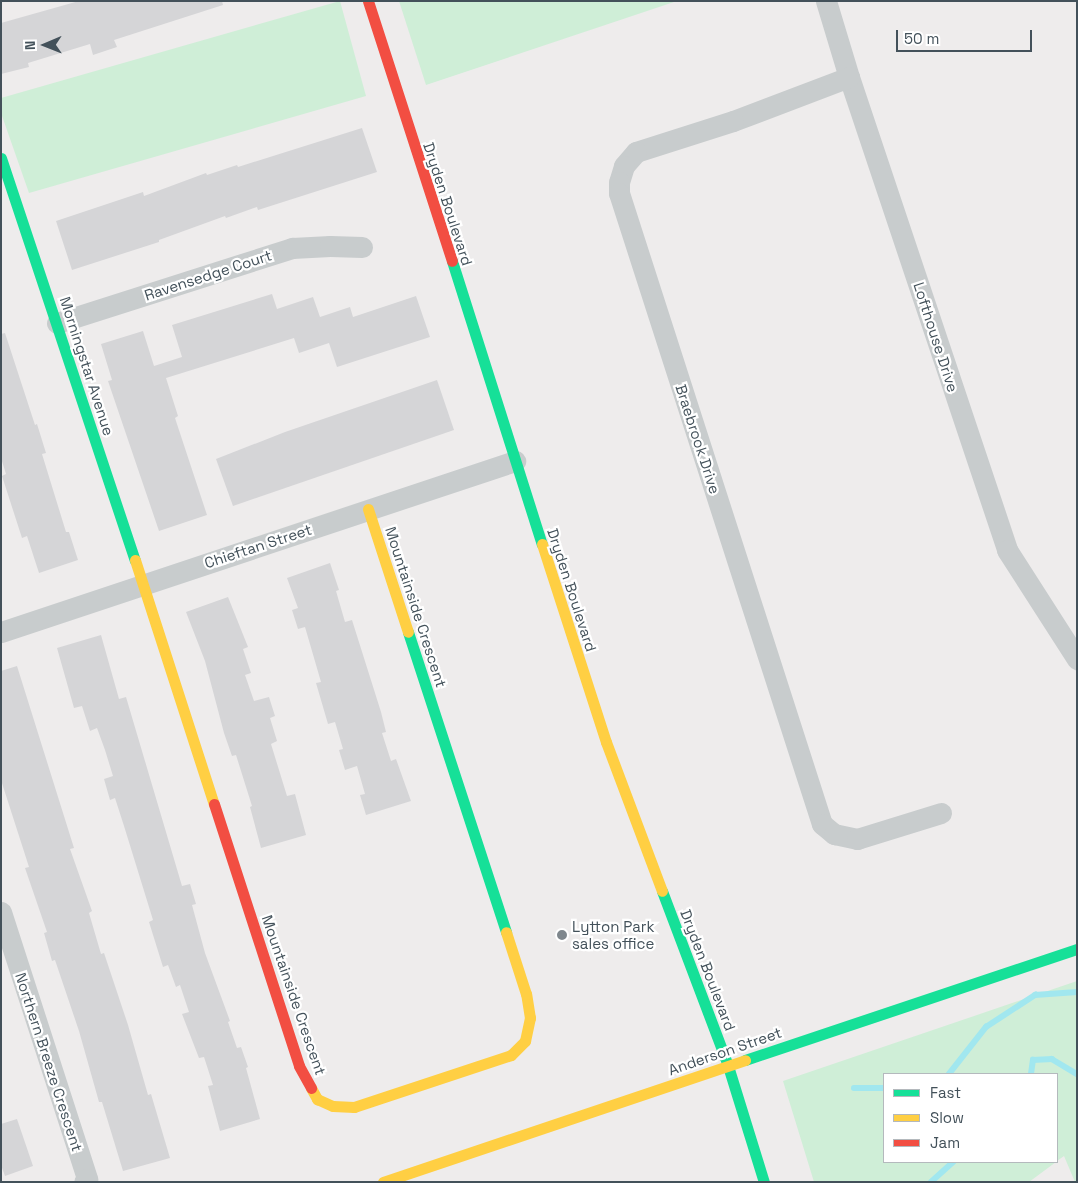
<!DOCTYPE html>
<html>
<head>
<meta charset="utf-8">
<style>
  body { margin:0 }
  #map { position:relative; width:1078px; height:1183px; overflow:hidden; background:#eeecec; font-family:"Space Grotesk",sans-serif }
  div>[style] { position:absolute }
  .green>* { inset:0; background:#cfeed7 }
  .stream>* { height:5.5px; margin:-2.75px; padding:0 2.75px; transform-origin:2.75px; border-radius:2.75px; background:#a1e7ef }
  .building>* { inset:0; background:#d5d5d7 }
  .street>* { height:21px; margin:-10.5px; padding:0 10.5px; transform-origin:10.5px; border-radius:10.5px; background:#c8cccd }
  .fast>* { height:11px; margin:-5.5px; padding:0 5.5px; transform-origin:5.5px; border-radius:5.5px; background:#16e098 }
  .slow>* { height:11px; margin:-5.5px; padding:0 5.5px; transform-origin:5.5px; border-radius:5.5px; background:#ffcf43 }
  .jam>* { height:11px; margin:-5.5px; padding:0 5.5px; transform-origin:5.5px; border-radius:5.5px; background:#f24e42 }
  .dots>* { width:14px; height:14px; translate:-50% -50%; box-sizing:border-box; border:2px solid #fff; border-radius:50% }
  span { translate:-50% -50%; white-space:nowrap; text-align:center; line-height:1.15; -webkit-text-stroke:4.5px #fff; paint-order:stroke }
  .street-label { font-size:15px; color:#43515a }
  .poi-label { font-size:15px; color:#43515a }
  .left { translate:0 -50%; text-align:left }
  .frame { position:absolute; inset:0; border:2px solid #43515a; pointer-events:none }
  .legend { position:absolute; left:883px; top:1073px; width:175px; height:90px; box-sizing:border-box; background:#fff; border:1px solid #b4b9bd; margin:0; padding:6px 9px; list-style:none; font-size:15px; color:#43515a }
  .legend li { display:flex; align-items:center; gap:10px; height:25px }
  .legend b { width:25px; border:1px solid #b4b9bd }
  .north { position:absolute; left:20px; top:20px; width:50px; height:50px; -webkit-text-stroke:4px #fff; paint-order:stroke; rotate:269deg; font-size:14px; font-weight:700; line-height:20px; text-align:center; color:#43515a }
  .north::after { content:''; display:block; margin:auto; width:18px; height:22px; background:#43515a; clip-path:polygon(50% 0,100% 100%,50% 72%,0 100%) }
  .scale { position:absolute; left:896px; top:30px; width:136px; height:22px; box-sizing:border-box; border:2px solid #43515a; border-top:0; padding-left:6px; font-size:15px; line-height:18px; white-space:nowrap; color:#43515a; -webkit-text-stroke:4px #fff; paint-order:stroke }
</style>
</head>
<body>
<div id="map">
  <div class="green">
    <i style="clip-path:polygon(340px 1px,366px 96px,29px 193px,1px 113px,1px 98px)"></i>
    <i style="clip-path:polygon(399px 1px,677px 1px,426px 85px)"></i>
    <i style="clip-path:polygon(1077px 981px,1077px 1182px,1075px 1182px,1064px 1156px,1057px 1161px,1057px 1074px,884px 1074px,884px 1162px,1056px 1162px,1029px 1182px,814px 1182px,783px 1081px)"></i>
  </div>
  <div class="stream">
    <i style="left:949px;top:1074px;width:60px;rotate:-51.8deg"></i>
    <i style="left:986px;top:1027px;width:59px;rotate:-33.1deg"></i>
    <i style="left:1035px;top:995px;width:42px;rotate:-4.1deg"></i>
    <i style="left:1031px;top:1074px;width:14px;rotate:-82deg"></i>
    <i style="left:1033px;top:1060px;width:19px;rotate:-3deg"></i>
    <i style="left:1052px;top:1059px;width:29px;rotate:31deg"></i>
    <i style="left:854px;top:1088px;width:30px"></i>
    <i style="left:931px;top:1182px;width:30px;rotate:-42deg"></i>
  </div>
  <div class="building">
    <i style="clip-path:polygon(79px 1px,222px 1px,223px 5px,114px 40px,117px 47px,93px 55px,90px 44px,28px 63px,29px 67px,1px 74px,1px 23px)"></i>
    <i style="clip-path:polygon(362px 128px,377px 172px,258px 210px,257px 207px,226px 218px,225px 216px,159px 240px,159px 242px,72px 270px,56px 221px,143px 192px,144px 196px,206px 173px,207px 175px,237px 165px,238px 167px)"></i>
    <i style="clip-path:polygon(272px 294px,277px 309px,313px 297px,320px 317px,350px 307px,353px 317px,416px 296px,430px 337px,337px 367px,329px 343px,299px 353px,294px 338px,166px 378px,178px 416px,175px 418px,207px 515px,159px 531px,108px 381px,112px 380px,101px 344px,143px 331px,154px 366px,182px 357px,172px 325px)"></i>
    <i style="clip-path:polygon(5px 333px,35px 425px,37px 424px,46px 453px,42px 454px,66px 532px,69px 532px,78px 560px,39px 573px,27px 536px,22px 538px,2px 476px,6px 474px,1px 458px,1px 334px)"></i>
    <i style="clip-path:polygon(437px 380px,454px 430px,233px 506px,216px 459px,285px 432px)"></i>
    <i style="clip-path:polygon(330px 563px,339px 590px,336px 591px,345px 622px,352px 620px,381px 712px,386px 732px,382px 733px,391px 761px,396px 759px,411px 801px,366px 815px,360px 795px,365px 794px,357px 766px,345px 770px,339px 750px,343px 749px,335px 722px,328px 724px,316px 683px,321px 682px,305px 627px,298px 629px,292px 610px,298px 608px,287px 578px)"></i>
    <i style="clip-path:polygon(228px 597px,248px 647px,243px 649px,251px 673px,245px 675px,254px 701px,269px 697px,275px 716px,270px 718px,277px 741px,271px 744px,287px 796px,295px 794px,306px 835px,261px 848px,250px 807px,252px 806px,236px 755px,232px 756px,224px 733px,205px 661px,186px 612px)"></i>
    <i style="clip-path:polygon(101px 635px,119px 699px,126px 697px,182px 886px,190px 884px,196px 904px,192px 905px,205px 953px,230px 1021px,228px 1022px,237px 1048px,241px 1047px,248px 1067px,246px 1068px,260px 1119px,220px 1131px,208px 1086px,213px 1085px,204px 1057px,199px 1058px,182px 1014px,189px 1012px,180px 985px,176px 987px,168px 965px,163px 967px,149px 922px,153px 920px,124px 826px,115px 798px,110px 800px,104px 779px,113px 776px,105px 750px,97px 728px,90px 731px,82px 706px,74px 708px,57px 648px)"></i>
    <i style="clip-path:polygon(17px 666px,74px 848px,70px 849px,92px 911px,89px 913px,101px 954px,104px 953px,128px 1025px,148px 1095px,151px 1094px,170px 1158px,123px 1171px,102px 1102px,99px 1102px,79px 1031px,55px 960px,52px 961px,44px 933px,47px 932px,25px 868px,29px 867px,1px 780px,1px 671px)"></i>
    <i style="clip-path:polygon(17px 1119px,33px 1166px,5px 1176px,1px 1165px,1px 1124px)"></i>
  </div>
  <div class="street">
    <i style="left:826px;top:1px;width:79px;rotate:73.2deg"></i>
    <i style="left:849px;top:77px;width:499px;rotate:71.5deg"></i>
    <i style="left:1007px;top:550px;width:130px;rotate:57.3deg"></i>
    <i style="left:849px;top:77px;width:124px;rotate:159.2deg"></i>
    <i style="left:733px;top:121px;width:102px;rotate:162.3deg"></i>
    <i style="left:636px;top:152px;width:18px;rotate:131deg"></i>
    <i style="left:624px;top:166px;width:17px;rotate:107deg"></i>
    <i style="left:619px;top:182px;width:11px;rotate:90deg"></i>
    <i style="left:619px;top:193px;width:663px;rotate:72.17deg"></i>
    <i style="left:822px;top:824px;width:16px;rotate:40deg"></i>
    <i style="left:834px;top:834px;width:24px;rotate:12deg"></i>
    <i style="left:857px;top:839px;width:88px;rotate:-17.2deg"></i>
    <i style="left:57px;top:323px;width:247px;rotate:-17.7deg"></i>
    <i style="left:292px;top:248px;width:38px;rotate:-3deg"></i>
    <i style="left:330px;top:246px;width:32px;rotate:2deg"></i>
    <i style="left:1px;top:632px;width:542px;rotate:-18.4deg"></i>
    <i style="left:1px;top:912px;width:281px;rotate:72.1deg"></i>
    <i style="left:87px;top:1179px;width:4px;rotate:135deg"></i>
  </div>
  <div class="fast">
    <i style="left:1px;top:158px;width:424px;rotate:71.6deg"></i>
    <i style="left:452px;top:261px;width:297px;rotate:72.4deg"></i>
    <i style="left:408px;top:632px;width:316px;rotate:71.9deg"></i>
    <i style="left:662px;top:891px;width:187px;rotate:69.3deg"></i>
    <i style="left:728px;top:1066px;width:121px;rotate:72.8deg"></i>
    <i style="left:745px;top:1060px;width:350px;rotate:-18.5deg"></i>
  </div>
  <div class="slow">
    <i style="left:368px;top:509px;width:129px;rotate:72deg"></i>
    <i style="left:542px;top:544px;width:208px;rotate:72.1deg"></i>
    <i style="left:606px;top:742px;width:159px;rotate:69.4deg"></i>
    <i style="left:135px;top:560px;width:256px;rotate:72.1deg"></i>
    <i style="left:311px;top:1088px;width:13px;rotate:61deg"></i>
    <i style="left:317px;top:1099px;width:17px;rotate:24deg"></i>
    <i style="left:333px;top:1106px;width:21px;rotate:3deg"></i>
    <i style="left:354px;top:1107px;width:165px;rotate:-18.3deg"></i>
    <i style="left:511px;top:1055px;width:20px;rotate:-45deg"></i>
    <i style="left:525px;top:1041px;width:24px;rotate:-78deg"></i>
    <i style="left:530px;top:1018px;width:24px;rotate:-99deg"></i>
    <i style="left:526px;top:994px;width:65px;rotate:-107.9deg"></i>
    <i style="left:383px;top:1182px;width:382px;rotate:-18.6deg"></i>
  </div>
  <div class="jam">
    <i style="left:368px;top:1px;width:273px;rotate:72.1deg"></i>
    <i style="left:214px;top:804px;width:275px;rotate:72deg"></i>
    <i style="left:299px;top:1066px;width:25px;rotate:61deg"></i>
  </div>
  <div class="dots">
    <i style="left:562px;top:935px;background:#7f878d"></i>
  </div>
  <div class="street-label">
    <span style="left:448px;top:204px;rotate:72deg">Dryden Boulevard</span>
    <span style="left:208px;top:275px;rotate:-18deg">Ravensedge Court</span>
    <span style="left:936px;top:337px;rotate:72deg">Lofthouse Drive</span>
    <span style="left:87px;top:366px;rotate:72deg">Morningstar Avenue</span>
    <span style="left:698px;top:439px;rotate:72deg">Braebrook Drive</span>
    <span style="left:258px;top:546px;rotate:-18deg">Chieftan Street</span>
    <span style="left:572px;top:590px;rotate:72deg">Dryden Boulevard</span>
    <span style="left:416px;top:607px;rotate:72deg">Mountainside Crescent</span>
    <span style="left:708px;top:970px;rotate:69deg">Dryden Boulevard</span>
    <span style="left:294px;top:995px;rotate:71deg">Mountainside Crescent</span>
    <span style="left:725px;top:1051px;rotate:-19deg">Anderson Street</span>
    <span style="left:49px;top:1062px;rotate:72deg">Northern Breeze Crescent</span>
  </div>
  <div class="poi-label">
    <span class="left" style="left:572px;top:935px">Lytton Park<br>sales office</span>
  </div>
  <div class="frame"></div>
  <ul class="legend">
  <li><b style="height:6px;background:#16e098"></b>Fast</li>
  <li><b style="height:6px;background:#ffcf43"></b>Slow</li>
  <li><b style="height:6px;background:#f24e42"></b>Jam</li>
  </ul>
  <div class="north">N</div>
  <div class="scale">50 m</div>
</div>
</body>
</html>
